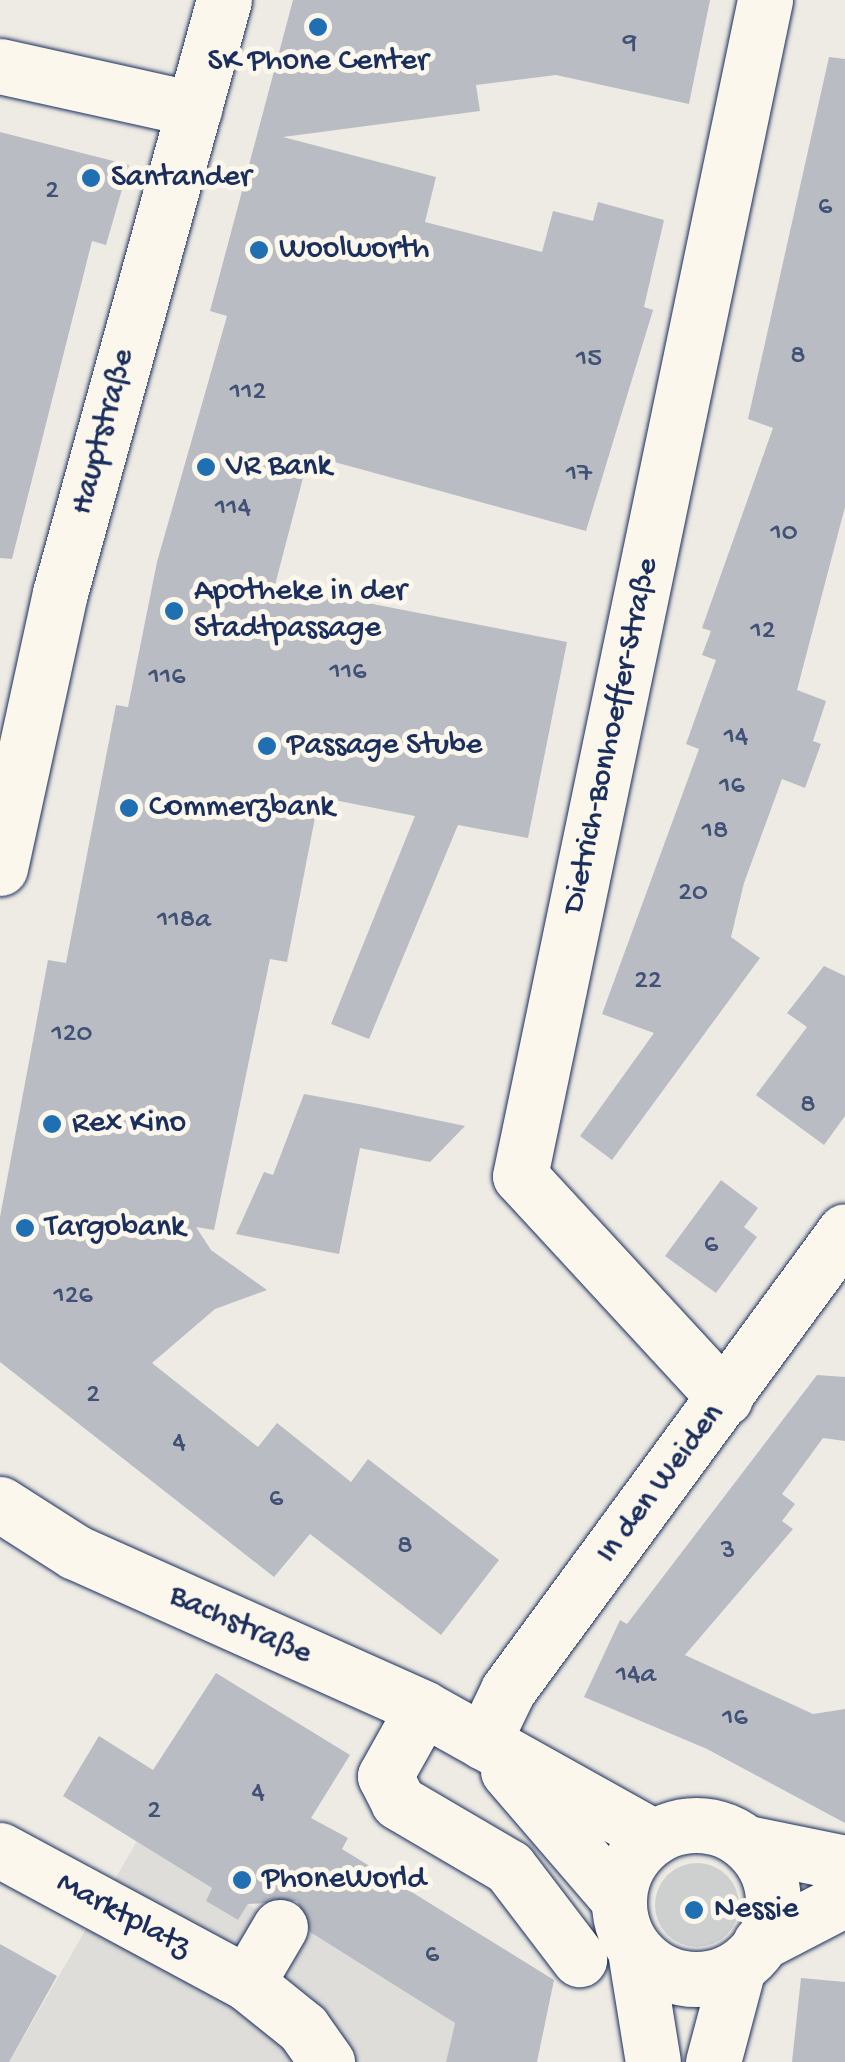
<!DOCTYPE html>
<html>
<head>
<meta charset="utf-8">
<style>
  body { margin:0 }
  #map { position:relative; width:845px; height:2062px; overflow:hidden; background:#eeebe4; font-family:"Gochi Hand",sans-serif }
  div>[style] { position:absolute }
  .built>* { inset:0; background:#deddda }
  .green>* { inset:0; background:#cecfcf }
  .round { border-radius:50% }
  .building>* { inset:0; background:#b9bcc3 }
  .roads { filter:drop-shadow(0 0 2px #1b2f5e) drop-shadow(0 0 2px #1b2f5e) }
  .minor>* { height:55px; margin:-27.5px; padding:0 27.5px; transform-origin:27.5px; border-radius:27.5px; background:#fbf7ec }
  .minor>.ring { margin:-27.5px; padding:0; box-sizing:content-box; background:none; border:55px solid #fbf7ec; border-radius:50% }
  .dots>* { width:28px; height:28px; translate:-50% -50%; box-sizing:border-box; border:5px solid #fbf7ec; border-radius:50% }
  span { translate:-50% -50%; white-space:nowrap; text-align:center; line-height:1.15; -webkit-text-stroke:10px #fbf7ec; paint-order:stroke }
  .number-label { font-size:28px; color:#425277 }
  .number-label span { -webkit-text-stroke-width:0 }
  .poi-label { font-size:32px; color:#1b2f5e }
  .left { translate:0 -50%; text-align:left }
  .street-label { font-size:32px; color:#1b2f5e }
</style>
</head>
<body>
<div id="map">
  <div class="built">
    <i style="clip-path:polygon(137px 1841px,212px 1888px,206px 1901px,238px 1920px,248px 1904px,289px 1932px,296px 1923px,455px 2023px,446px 2062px,9px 2062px)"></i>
  </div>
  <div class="green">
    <i class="round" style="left:655px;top:1863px;width:84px;height:84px"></i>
  </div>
  <div class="building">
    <i style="clip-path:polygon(293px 0,710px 0,689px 104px,556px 75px,476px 85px,480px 111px,283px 137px,436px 177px,425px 222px,542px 252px,553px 211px,593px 221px,598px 202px,664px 220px,644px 307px,653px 310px,586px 531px,309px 455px,275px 585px,567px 642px,528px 838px,458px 825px,369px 1039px,331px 1024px,415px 816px,319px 797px,287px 962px,270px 959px,214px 1230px,196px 1227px,211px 1250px,267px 1290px,215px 1309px,152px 1363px,258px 1447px,277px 1423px,351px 1482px,368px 1459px,499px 1560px,441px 1635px,310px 1534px,274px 1577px,0 1362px,0 1217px,48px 960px,66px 963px,116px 705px,128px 707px,157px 562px,227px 316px,210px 311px)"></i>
    <i style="clip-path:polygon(829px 57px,845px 59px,845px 507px,797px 690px,826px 701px,813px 741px,821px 744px,805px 788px,782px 779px,744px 883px,731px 937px,760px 958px,612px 1160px,580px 1136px,654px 1033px,602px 1014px,699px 749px,686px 744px,716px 660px,702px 655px,711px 631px,702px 628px,773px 428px,748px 419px)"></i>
    <i style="clip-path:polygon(0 132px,129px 165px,106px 245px,92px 241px,12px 559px,0 558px)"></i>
    <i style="clip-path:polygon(824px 966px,845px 976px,845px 1116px,824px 1145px,756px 1095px,807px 1027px,787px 1013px)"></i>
    <i style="clip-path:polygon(304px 1094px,369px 1106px,465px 1126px,430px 1162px,360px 1148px,339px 1254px,236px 1234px,264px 1172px,273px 1175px)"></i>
    <i style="clip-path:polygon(721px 1180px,758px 1208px,744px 1227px,757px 1237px,716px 1293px,665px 1256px)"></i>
    <i style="clip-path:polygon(817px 1375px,845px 1377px,845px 1441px,823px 1438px,782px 1494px,795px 1504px,782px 1521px,793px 1529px,685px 1655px,813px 1714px,845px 1709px,845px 1823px,707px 1749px,584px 1697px,620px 1620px,627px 1624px)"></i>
    <i style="clip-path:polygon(216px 1673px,350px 1755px,311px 1818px,348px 1838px,342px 1849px,554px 1980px,537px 2062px,446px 2062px,455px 2023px,310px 1932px,297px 1901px,248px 1904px,238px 1920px,206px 1901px,212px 1888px,63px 1796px,99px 1736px,153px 1770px)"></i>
    <i style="clip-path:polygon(0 1944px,57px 1976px,9px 2062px,0 2062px)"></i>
    <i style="clip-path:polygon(801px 1978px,845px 1982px,845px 2062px,792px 2062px)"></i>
  </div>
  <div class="roads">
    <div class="minor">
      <i style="left:0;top:66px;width:199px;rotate:12.5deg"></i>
      <i style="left:0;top:868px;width:281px;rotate:-77.7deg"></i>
      <i style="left:60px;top:593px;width:615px;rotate:-74.54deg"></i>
      <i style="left:725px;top:1398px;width:302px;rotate:-132.7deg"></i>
      <i style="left:520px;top:1176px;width:1201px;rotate:-78.23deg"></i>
      <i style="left:0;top:1504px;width:89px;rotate:32.6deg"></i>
      <i style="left:75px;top:1552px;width:381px;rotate:24.1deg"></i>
      <i style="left:423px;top:1708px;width:265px;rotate:29.2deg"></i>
      <i style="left:423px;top:1708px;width:78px;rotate:119.2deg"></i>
      <i style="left:385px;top:1776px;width:29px;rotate:63deg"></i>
      <i style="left:398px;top:1802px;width:129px;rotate:30.4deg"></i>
      <i style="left:509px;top:1867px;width:116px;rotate:52.7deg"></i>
      <i style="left:483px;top:1742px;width:58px;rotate:-64.3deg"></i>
      <i style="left:508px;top:1690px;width:569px;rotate:-53.71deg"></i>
      <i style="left:508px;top:1771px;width:169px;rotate:49.3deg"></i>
      <i class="ring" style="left:619px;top:1825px;width:99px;height:99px"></i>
      <i style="left:747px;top:1843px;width:100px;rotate:11.5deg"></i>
      <i style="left:0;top:1850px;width:281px;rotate:28.3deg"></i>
      <i style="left:247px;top:1983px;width:72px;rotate:38.8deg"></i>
      <i style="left:303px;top:2028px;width:42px;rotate:54.8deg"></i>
      <i style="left:760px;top:1943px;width:96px;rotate:-27.4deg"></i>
      <i style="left:635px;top:1951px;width:112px;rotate:80.8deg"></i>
      <i style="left:247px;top:1983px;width:65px;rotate:-59.5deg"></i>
      <i style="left:713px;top:2062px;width:97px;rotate:-75.1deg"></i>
    </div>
  </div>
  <div class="dots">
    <i style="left:318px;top:27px;background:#1f6fb2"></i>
    <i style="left:91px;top:178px;background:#1f6fb2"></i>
    <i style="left:259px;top:250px;background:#1f6fb2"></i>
    <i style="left:206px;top:467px;background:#1f6fb2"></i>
    <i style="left:174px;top:611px;background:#1f6fb2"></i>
    <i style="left:267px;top:746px;background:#1f6fb2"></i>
    <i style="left:129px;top:808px;background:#1f6fb2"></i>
    <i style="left:52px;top:1124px;background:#1f6fb2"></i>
    <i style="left:25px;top:1228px;background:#1f6fb2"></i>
    <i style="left:242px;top:1880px;background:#1f6fb2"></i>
    <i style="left:694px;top:1910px;background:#1f6fb2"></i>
  </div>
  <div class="number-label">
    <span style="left:630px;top:44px">9</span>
    <span style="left:52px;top:192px">2</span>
    <span style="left:825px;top:208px">6</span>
    <span style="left:798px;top:357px">8</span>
    <span style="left:589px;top:360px">15</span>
    <span style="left:248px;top:393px">112</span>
    <span style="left:579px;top:475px">17</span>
    <span style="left:233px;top:509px">114</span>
    <span style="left:784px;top:534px">10</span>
    <span style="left:763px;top:632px">12</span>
    <span style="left:348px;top:673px">116</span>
    <span style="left:167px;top:678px">116</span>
    <span style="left:736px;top:738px">14</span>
    <span style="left:732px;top:787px">16</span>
    <span style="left:715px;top:832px">18</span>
    <span style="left:693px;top:894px">20</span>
    <span style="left:184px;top:921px">118a</span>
    <span style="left:648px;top:982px">22</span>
    <span style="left:72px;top:1035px">120</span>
    <span style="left:808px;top:1106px">8</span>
    <span style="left:711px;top:1246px">6</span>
    <span style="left:73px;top:1297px">126</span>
    <span style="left:93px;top:1396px">2</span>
    <span style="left:179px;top:1444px">4</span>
    <span style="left:276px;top:1500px">6</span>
    <span style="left:405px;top:1547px">8</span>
    <span style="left:728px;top:1552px">3</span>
    <span style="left:636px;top:1676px">14a</span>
    <span style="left:735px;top:1719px">16</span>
    <span style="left:258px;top:1794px">4</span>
    <span style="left:154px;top:1812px">2</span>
    <span style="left:432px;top:1956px">6</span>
  </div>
  <div class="poi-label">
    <span style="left:318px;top:62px">SK Phone Center</span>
    <span class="left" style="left:111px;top:178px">Santander</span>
    <span class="left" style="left:279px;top:250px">Woolworth</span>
    <span class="left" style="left:226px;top:467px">VR Bank</span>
    <span class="left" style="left:194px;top:611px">Apotheke in der<br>Stadtpassage</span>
    <span class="left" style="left:287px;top:746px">Passage Stube</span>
    <span class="left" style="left:149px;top:808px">Commerzbank</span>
    <span class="left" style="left:72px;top:1124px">Rex Kino</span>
    <span class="left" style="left:45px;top:1228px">Targobank</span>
    <span class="left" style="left:262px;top:1880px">PhoneWorld</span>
    <span class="left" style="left:714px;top:1910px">Nessie</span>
  </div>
  <div class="street-label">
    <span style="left:104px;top:432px;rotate:-75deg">Hauptstraße</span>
    <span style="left:612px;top:736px;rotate:-78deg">Dietrich-Bonhoeffer-Straße</span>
    <span style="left:661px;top:1484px;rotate:-53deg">In den Weiden</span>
    <span style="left:240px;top:1626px;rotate:24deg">Bachstraße</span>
    <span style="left:123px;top:1916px;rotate:28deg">Marktplatz</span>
  </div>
</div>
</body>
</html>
